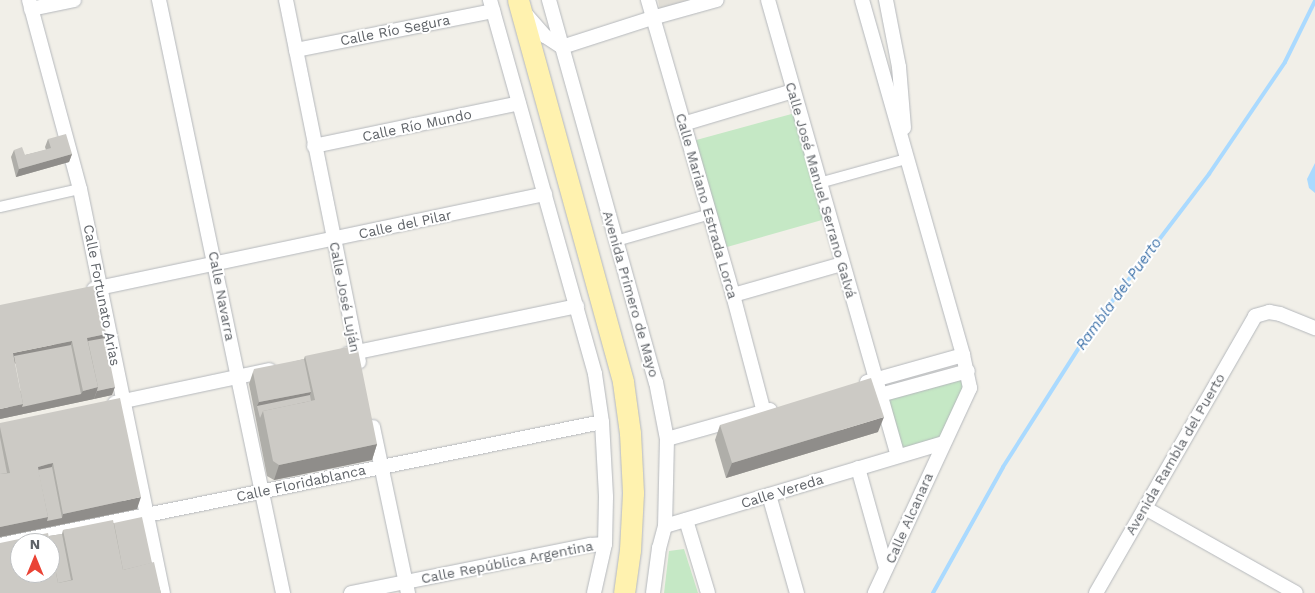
<!DOCTYPE html>
<html>
<head>
<meta charset="utf-8">
<style>
  body { margin:0 }
  #map { position:relative; width:1315px; height:593px; overflow:hidden; background:#f1efe8; font-family:"Work Sans",sans-serif }
  div>[style] { position:absolute }
  .education>* { inset:0; background:#e1ded6 }
  .green>* { inset:0; background:#c5e8c5 }
  .water>* { inset:0; background:#aadaff }
  .stream>* { height:4px; margin:-2px; padding:0 2px; transform-origin:2px; border-radius:2px; background:#aadaff }
  .roads { filter:drop-shadow(0 0 1px #b5b8bc) drop-shadow(0 0 1px #b5b8bc) }
  .pedestrian>* { height:10px; margin:-5px; padding:0 5px; transform-origin:5px; border-radius:5px; background:#fff }
  .minor>* { height:14px; margin:-7px; padding:0 7px; transform-origin:7px; border-radius:7px; background:#fff }
  .primary>* { height:21px; margin:-10.5px; padding:0 10.5px; transform-origin:10.5px; border-radius:10.5px; background:#fff2af }
  .wall>* { inset:0; background:#afaea9 }
  .shaded-wall>* { inset:0; background:#8f8d8a }
  .building>* { inset:0; background:#cccac5 }
  span { translate:-50% -50%; white-space:nowrap; text-align:center; line-height:1.15; -webkit-text-stroke:4px #fff; paint-order:stroke }
  .street-label { font-size:14px; color:#5f6368 }
  .water-label { font-size:15px; color:#4174aa; font-style:italic }
  .north { position:absolute; left:10px; top:533px; width:50px; height:50px; box-sizing:border-box; background:#fff; border:1px solid #bfc1c3; border-radius:50%; rotate:0deg; font-size:14px; font-weight:700; line-height:20px; text-align:center; color:#5f6368 }
  .north::after { content:''; display:block; margin:auto; width:18px; height:22px; background:#ea4335; clip-path:polygon(50% 0,100% 100%,50% 72%,0 100%) }
</style>
</head>
<body>
<div id="map">
  <div class="education">
    <i style="clip-path:polygon(658px 0,696px 0,660px 10px)"></i>
  </div>
  <div class="green">
    <i style="clip-path:polygon(799px 112px,829px 218px,720px 249px,689px 142px)"></i>
    <i style="clip-path:polygon(968px 371px,970px 388px,943px 443px,898px 456px,880px 395px)"></i>
    <i style="clip-path:polygon(684px 549px,698px 593px,664px 593px,669px 551px)"></i>
  </div>
  <div class="water">
    <i style="clip-path:polygon(1315px 163px,1315px 193px,1309px 188px,1307px 179px)"></i>
  </div>
  <div class="stream">
    <i style="left:933px;top:593px;width:144px;rotate:-60.9deg"></i>
    <i style="left:1003px;top:467px;width:164px;rotate:-57.5deg"></i>
    <i style="left:1091px;top:329px;width:195px;rotate:-52.7deg"></i>
    <i style="left:1209px;top:174px;width:135px;rotate:-55.8deg"></i>
    <i style="left:1285px;top:62px;width:68px;rotate:-63.8deg"></i>
  </div>
  <div class="roads">
    <div class="pedestrian">
      <i style="left:819px;top:183px;width:90px;rotate:-15.4deg"></i>
      <i style="left:0;top:207px;width:82px;rotate:-12.7deg"></i>
      <i style="left:616px;top:241px;width:98px;rotate:-16deg"></i>
    </div>
    <div class="minor">
      <i style="left:29px;top:0;width:196px;rotate:74.9deg"></i>
      <i style="left:80px;top:189px;width:412px;rotate:78.4deg"></i>
      <i style="left:159px;top:0;width:606px;rotate:78.19deg"></i>
      <i style="left:286px;top:0;width:369px;rotate:78.6deg"></i>
      <i style="left:490px;top:0;width:388px;rotate:74.3deg"></i>
      <i style="left:595px;top:374px;width:49px;rotate:81.7deg"></i>
      <i style="left:602px;top:422px;width:75px;rotate:86.9deg"></i>
      <i style="left:606px;top:497px;width:47px;rotate:91.2deg"></i>
      <i style="left:605px;top:544px;width:50px;rotate:102.7deg"></i>
      <i style="left:549px;top:0;width:397px;rotate:74.4deg"></i>
      <i style="left:656px;top:382px;width:58px;rotate:79.1deg"></i>
      <i style="left:667px;top:439px;width:87px;rotate:91.3deg"></i>
      <i style="left:665px;top:526px;width:23px;rotate:105deg"></i>
      <i style="left:659px;top:548px;width:45px;rotate:97.6deg"></i>
      <i style="left:648px;top:0;width:307px;rotate:73.9deg"></i>
      <i style="left:733px;top:295px;width:121px;rotate:75.2deg"></i>
      <i style="left:768px;top:0;width:474px;rotate:74.1deg"></i>
      <i style="left:862px;top:0;width:369px;rotate:74.1deg"></i>
      <i style="left:963px;top:355px;width:34px;rotate:78deg"></i>
      <i style="left:970px;top:388px;width:226px;rotate:114.9deg"></i>
      <i style="left:886px;top:0;width:68px;rotate:79deg"></i>
      <i style="left:899px;top:67px;width:61px;rotate:85.3deg"></i>
      <i style="left:31px;top:9px;width:44px;rotate:-11.8deg"></i>
      <i style="left:524px;top:12px;width:32px;rotate:49deg"></i>
      <i style="left:545px;top:36px;width:20px;rotate:33deg"></i>
      <i style="left:562px;top:47px;width:95px;rotate:-17.9deg"></i>
      <i style="left:652px;top:18px;width:67px;rotate:-15.5deg"></i>
      <i style="left:296px;top:50px;width:201px;rotate:-11.2deg"></i>
      <i style="left:683px;top:124px;width:115px;rotate:-16.7deg"></i>
      <i style="left:314px;top:146px;width:209px;rotate:-11.8deg"></i>
      <i style="left:94px;top:289px;width:461px;rotate:-11.9deg"></i>
      <i style="left:733px;top:295px;width:113px;rotate:-15.9deg"></i>
      <i style="left:348px;top:354px;width:234px;rotate:-11.8deg"></i>
      <i style="left:867px;top:382px;width:100px;rotate:-15.7deg"></i>
      <i style="left:880px;top:395px;width:91px;rotate:-15.3deg"></i>
      <i style="left:115px;top:403px;width:158px;rotate:-12deg"></i>
      <i style="left:373px;top:427px;width:170px;rotate:78.1deg"></i>
      <i style="left:667px;top:439px;width:107px;rotate:-15.7deg"></i>
      <i style="left:858px;top:468px;width:104px;rotate:74.4deg"></i>
      <i style="left:769px;top:495px;width:102px;rotate:74.1deg"></i>
      <i style="left:1145px;top:508px;width:173px;rotate:29.4deg"></i>
      <i style="left:686px;top:520px;width:76px;rotate:73.2deg"></i>
      <i style="left:665px;top:526px;width:290px;rotate:-16.6deg"></i>
      <i style="left:0;top:545px;width:614px;rotate:-11.55deg"></i>
      <i style="left:351px;top:593px;width:244px;rotate:-11.4deg"></i>
      <i style="left:590px;top:545px;width:15px;rotate:-4deg"></i>
      <i style="left:1096px;top:593px;width:319px;rotate:-60.1deg"></i>
      <i style="left:1255px;top:316px;width:15px;rotate:-16deg"></i>
      <i style="left:1269px;top:312px;width:11px;rotate:10deg"></i>
      <i style="left:1280px;top:314px;width:38px;rotate:22deg"></i>
    </div>
    <div class="primary">
      <i style="left:518px;top:0;width:396px;rotate:74.6deg"></i>
      <i style="left:623px;top:382px;width:51px;rotate:82.2deg"></i>
      <i style="left:630px;top:433px;width:60px;rotate:87.1deg"></i>
      <i style="left:633px;top:493px;width:57px;rotate:93deg"></i>
      <i style="left:630px;top:550px;width:43px;rotate:97.9deg"></i>
    </div>
  </div>
  <div class="wall">
    <i style="clip-path:polygon(48px 139px,72px 154px,69px 162px,16px 177px,11px 157px,14px 150px,25px 155px,46px 150px,45px 147px)"></i>
    <i style="clip-path:polygon(97px 285px,105px 338px,112px 395px,0 419px)"></i>
    <i style="clip-path:polygon(305px 356px,377px 444px,372px 460px,274px 480px,267px 476px,249px 384px,253px 372px,304px 359px)"></i>
    <i style="clip-path:polygon(0 423px,137px 509px,0 537px)"></i>
    <i style="clip-path:polygon(720px 425px,878px 432px,726px 478px,715px 440px)"></i>
    <i style="clip-path:polygon(114px 523px,152px 563px,161px 593px,0 593px,49px 536px,62px 534px,63px 530px)"></i>
  </div>
  <div class="shaded-wall">
    <i style="clip-path:polygon(72px 154px,69px 162px,16px 177px,19px 169px)"></i>
    <i style="clip-path:polygon(106px 334px,102px 345px,86px 341px,87px 338px)"></i>
    <i style="clip-path:polygon(72px 341px,68px 353px,13px 364px,13px 353px)"></i>
    <i style="clip-path:polygon(98px 387px,94px 399px,0 419px,0 409px,23px 404px,81px 394px,83px 391px)"></i>
    <i style="clip-path:polygon(115px 387px,112px 395px,94px 399px,97px 391px)"></i>
    <i style="clip-path:polygon(311px 392px,307px 403px,257px 406px,259px 402px)"></i>
    <i style="clip-path:polygon(884px 417px,878px 432px,726px 478px,732px 463px)"></i>
    <i style="clip-path:polygon(377px 444px,372px 460px,274px 480px,279px 465px)"></i>
    <i style="clip-path:polygon(53px 463px,49px 475px,38px 477px,38px 467px)"></i>
    <i style="clip-path:polygon(141px 497px,137px 509px,0 537px,0 527px,48px 517px,62px 518px,63px 514px)"></i>
  </div>
  <div class="building">
    <i style="clip-path:polygon(66px 134px,72px 154px,19px 169px,14px 150px,22px 147px,25px 155px,51px 148px,48px 139px)"></i>
    <i style="clip-path:polygon(97px 285px,106px 334px,87px 338px,98px 387px,83px 391px,72px 341px,13px 353px,23px 404px,0 409px,0 305px)"></i>
    <i style="clip-path:polygon(105px 338px,115px 387px,97px 391px,98px 387px,88px 341px)"></i>
    <i style="clip-path:polygon(71px 345px,81px 394px,22px 407px,23px 404px,14px 356px)"></i>
    <i style="clip-path:polygon(357px 345px,377px 444px,279px 465px,273px 461px,263px 411px,315px 400px,305px 356px)"></i>
    <i style="clip-path:polygon(304px 359px,311px 392px,259px 402px,253px 372px,254px 369px)"></i>
    <i style="clip-path:polygon(871px 378px,884px 417px,732px 463px,720px 425px)"></i>
    <i style="clip-path:polygon(310px 395px,311px 401px,263px 411px,260px 418px,257px 406px)"></i>
    <i style="clip-path:polygon(120px 398px,141px 497px,63px 514px,53px 463px,48px 464px,38px 467px,48px 517px,0 527px,0 474px,10px 473px,0 427px,0 423px)"></i>
    <i style="clip-path:polygon(0 437px,7px 473px,0 474px)"></i>
    <i style="clip-path:polygon(52px 467px,62px 518px,47px 521px,48px 517px,38px 470px)"></i>
    <i style="clip-path:polygon(142px 517px,152px 563px,123px 570px,114px 523px)"></i>
    <i style="clip-path:polygon(113px 520px,123px 570px,154px 562px,161px 593px,0 593px,0 543px,48px 533px,50px 543px,20px 543px,20px 573px,50px 573px,50px 543px,58px 583px,73px 580px,63px 530px)"></i>
    <i style="clip-path:polygon(62px 534px,71px 580px,58px 583px,49px 536px)"></i>
  </div>
  <div class="street-label">
    <span style="left:395px;top:30px;rotate:-11deg">Calle Río Segura</span>
    <span style="left:417px;top:125px;rotate:-12deg">Calle Río Mundo</span>
    <span style="left:821px;top:190px;rotate:74deg">Calle José Manuel Serrano Galvá</span>
    <span style="left:707px;top:206px;rotate:74deg">Calle Mariano Estrada Lorca</span>
    <span style="left:405px;top:224px;rotate:-12deg">Calle del Pilar</span>
    <span style="left:631px;top:294px;rotate:74deg">Avenida Primero de Mayo</span>
    <span style="left:102px;top:295px;rotate:79deg">Calle Fortunato Arias</span>
    <span style="left:222px;top:296px;rotate:79deg">Calle Navarra</span>
    <span style="left:345px;top:297px;rotate:79deg">Calle José Luján</span>
    <span style="left:1175px;top:454px;rotate:-60deg">Avenida Rambla del Puerto</span>
    <span style="left:301px;top:483px;rotate:-12deg">Calle Floridablanca</span>
    <span style="left:782px;top:491px;rotate:-17deg">Calle Vereda</span>
    <span style="left:909px;top:518px;rotate:-66deg">Calle Alcanara</span>
    <span style="left:507px;top:562px;rotate:-11deg">Calle República Argentina</span>
  </div>
  <div class="water-label">
    <span style="left:1119px;top:294px;rotate:-54deg">Rambla del Puerto</span>
  </div>
  <div class="north">N</div>
</div>
</body>
</html>
